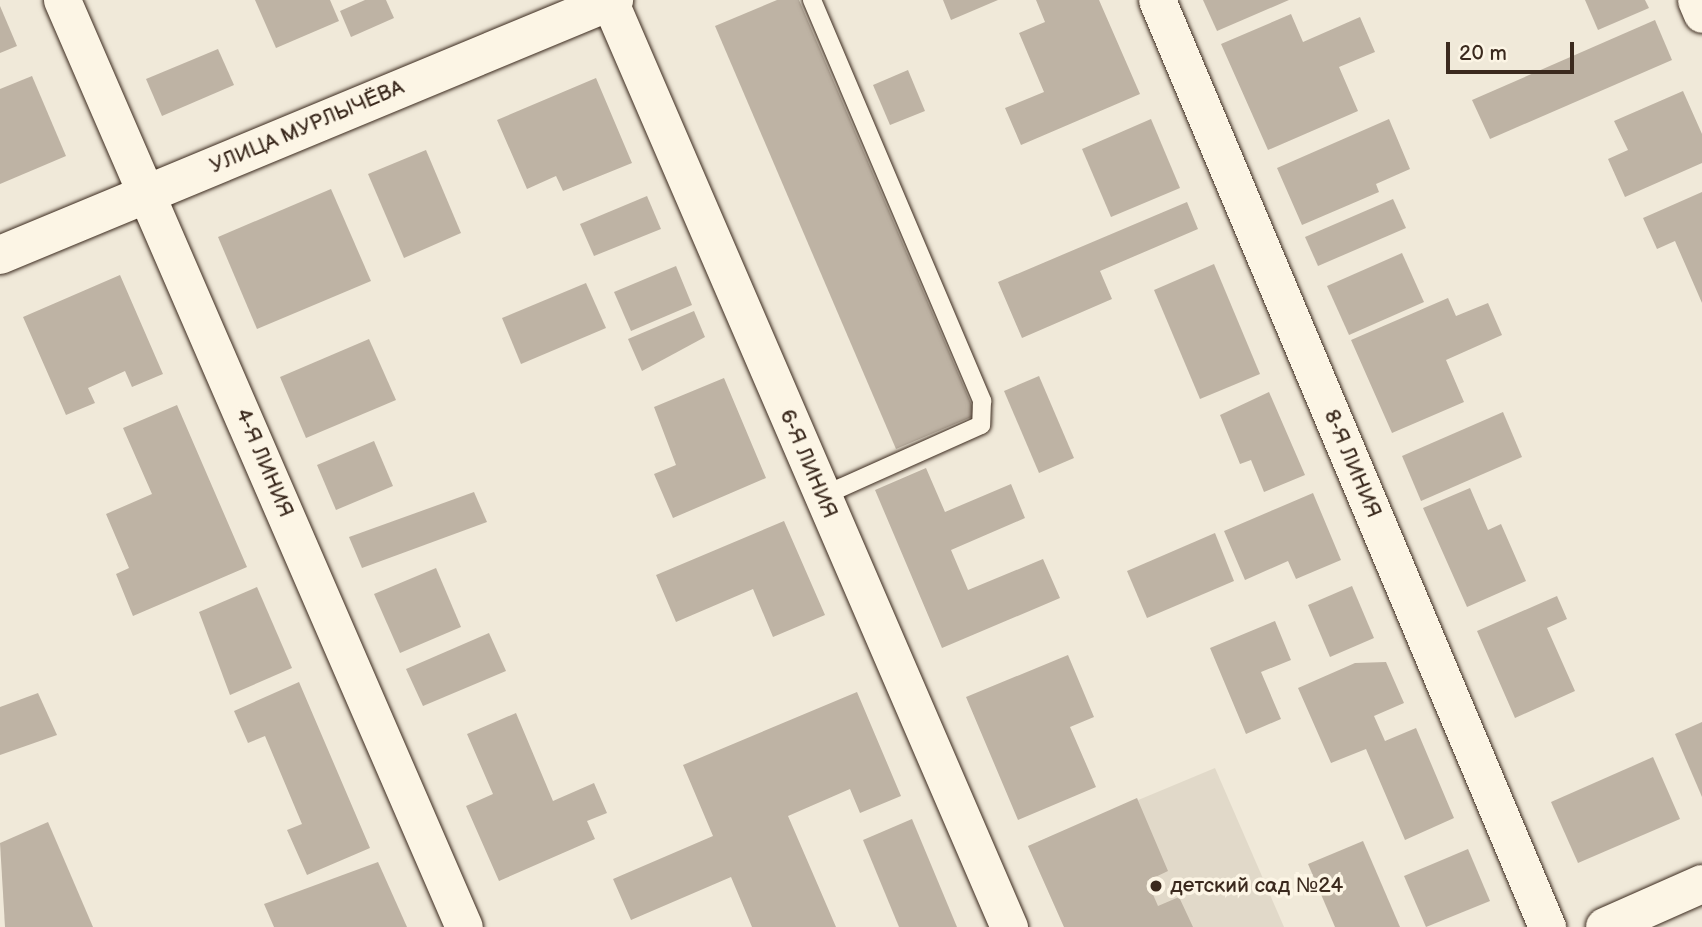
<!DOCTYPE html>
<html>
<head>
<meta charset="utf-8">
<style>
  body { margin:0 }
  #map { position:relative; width:1702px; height:927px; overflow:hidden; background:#f0e9d9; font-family:"Balsamiq Sans",sans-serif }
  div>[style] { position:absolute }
  .built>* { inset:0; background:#e1d9c9 }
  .building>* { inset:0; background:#beb3a4 }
  .roads { filter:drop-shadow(0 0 2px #3b2a1e) drop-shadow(0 0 2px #3b2a1e) }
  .service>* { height:18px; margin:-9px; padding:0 9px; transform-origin:9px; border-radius:9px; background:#fcf5e5 }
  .minor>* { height:37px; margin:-18.5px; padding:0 18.5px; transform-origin:18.5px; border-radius:18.5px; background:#fcf5e5 }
  .tertiary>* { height:38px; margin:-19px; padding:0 19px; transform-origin:19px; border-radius:19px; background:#fcf5e5 }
  .dots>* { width:19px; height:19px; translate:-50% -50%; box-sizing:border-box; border:4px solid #fcf5e5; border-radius:50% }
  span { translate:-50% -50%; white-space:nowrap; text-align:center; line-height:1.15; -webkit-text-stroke:7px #fcf5e5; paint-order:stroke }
  .street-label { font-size:21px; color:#3b2a1e }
  .poi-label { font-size:21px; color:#3b2a1e }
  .left { translate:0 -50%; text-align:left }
  .scale { position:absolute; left:1446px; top:42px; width:128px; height:32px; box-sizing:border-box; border:4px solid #3b2a1e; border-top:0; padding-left:9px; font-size:21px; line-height:24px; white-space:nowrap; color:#3b2a1e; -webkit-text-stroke:5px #fcf5e5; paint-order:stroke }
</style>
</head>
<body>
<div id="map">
  <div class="built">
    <i style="clip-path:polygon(1215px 768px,1284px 927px,1064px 927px,1028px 846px)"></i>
  </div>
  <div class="building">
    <i style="clip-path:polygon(255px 0,330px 0,339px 21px,276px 48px)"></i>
    <i style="clip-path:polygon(365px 0,386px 0,394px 18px,351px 37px,340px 11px)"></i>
    <i style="clip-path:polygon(777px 0,799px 0,976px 415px,896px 449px,715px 26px)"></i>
    <i style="clip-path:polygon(943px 0,998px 0,951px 20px)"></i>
    <i style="clip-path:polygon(1036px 0,1099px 0,1140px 94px,1021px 145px,1005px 108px,1044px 92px,1019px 33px,1045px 22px)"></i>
    <i style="clip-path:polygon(1203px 0,1289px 0,1217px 31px)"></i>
    <i style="clip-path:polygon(1585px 0,1645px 0,1649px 8px,1598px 30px)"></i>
    <i style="clip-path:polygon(0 6px,17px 46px,0 53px)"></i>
    <i style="clip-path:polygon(1291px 14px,1303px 42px,1360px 17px,1375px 52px,1339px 67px,1358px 111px,1268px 150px,1221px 44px)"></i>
    <i style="clip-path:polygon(1655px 20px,1672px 60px,1490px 139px,1472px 100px)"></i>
    <i style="clip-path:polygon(218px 49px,234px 85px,162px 116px,146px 79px)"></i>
    <i style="clip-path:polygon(908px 70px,925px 111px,890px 125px,873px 85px)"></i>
    <i style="clip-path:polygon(32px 76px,66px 156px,0 184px,0 89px)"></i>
    <i style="clip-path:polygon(596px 78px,632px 163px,563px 191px,556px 176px,527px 189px,497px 120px)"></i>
    <i style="clip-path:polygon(1683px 91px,1702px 134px,1702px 163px,1625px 197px,1608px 159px,1628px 150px,1614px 121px)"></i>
    <i style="clip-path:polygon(1151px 119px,1180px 188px,1111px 217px,1082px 149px)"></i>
    <i style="clip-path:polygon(1389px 119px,1410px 169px,1376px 184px,1379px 192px,1302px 225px,1277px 168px)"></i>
    <i style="clip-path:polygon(426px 150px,461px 233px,404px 258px,368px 174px)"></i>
    <i style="clip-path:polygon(331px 189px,371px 281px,257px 329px,218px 237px)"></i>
    <i style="clip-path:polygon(1702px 192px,1702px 303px,1675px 241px,1657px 249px,1643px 218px)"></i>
    <i style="clip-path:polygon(647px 196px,661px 229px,594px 256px,580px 224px)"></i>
    <i style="clip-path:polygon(1393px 199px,1406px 228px,1318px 266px,1305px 237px)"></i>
    <i style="clip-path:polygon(1187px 202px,1198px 229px,1100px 271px,1112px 299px,1022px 338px,998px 282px)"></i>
    <i style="clip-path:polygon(1402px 253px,1424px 302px,1349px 335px,1327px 286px)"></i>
    <i style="clip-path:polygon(1214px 264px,1260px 374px,1200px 399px,1154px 290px)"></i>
    <i style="clip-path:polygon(676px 266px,692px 305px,631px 331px,614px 292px)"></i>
    <i style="clip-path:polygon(120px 275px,163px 374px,132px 387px,125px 371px,88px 388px,95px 403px,66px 415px,23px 317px)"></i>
    <i style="clip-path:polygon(586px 283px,606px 328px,521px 364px,502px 318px)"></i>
    <i style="clip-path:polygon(1448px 298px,1456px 316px,1488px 303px,1502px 335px,1446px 360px,1464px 402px,1392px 433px,1351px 340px)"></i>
    <i style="clip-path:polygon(694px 311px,705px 337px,642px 371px,628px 339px)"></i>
    <i style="clip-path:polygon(369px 339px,396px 400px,306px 438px,280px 377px)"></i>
    <i style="clip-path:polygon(1039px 376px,1074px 458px,1039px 473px,1004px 391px)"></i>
    <i style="clip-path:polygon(724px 378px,766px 478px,673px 518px,654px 474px,676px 465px,654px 407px)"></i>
    <i style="clip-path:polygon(1269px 392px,1305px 475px,1264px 492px,1251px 460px,1240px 464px,1220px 415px)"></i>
    <i style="clip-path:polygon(177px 405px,247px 567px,133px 616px,116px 574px,129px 568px,106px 514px,152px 494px,123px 428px)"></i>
    <i style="clip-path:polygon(1503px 412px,1522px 457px,1421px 501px,1402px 456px)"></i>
    <i style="clip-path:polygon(374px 441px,393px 486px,336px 510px,317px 465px)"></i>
    <i style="clip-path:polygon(926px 468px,945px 512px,1011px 484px,1025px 518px,951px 550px,968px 590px,1043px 559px,1060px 598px,942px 648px,875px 490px)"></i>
    <i style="clip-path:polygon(1470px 488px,1488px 530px,1501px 524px,1526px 581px,1467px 607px,1423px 508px)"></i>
    <i style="clip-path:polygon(474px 492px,487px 522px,362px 568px,349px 537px)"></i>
    <i style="clip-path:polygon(1313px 493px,1341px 560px,1296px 579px,1288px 561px,1245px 580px,1224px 531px)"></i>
    <i style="clip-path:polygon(784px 521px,825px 615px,773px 637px,753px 589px,676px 622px,656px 575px)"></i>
    <i style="clip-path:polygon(1215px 533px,1234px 581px,1147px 618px,1127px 571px)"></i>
    <i style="clip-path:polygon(436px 568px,461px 627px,400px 653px,374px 594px)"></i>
    <i style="clip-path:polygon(1352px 586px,1374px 638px,1330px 657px,1308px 605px)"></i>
    <i style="clip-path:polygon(257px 587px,292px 668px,230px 695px,199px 612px)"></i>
    <i style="clip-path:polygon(1557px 596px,1567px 619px,1547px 628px,1575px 691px,1515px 718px,1477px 631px)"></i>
    <i style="clip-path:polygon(1275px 621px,1291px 660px,1261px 672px,1281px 719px,1246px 734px,1210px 648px)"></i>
    <i style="clip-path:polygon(489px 633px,506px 671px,423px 706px,406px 669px)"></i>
    <i style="clip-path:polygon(1068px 655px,1094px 717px,1070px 727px,1096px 787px,1018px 820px,966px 697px)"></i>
    <i style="clip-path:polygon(1386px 662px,1404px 703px,1374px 716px,1385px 741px,1416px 728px,1454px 818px,1405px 840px,1366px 749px,1331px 763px,1298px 688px,1355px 663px)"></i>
    <i style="clip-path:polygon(299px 682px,370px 848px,307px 875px,287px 830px,302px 824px,265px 736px,248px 743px,234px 711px)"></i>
    <i style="clip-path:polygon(857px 692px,901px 796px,860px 813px,850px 789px,788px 816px,836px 927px,752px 927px,731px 877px,631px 920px,613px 879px,713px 836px,683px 765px)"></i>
    <i style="clip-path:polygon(38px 693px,57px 735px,0 755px,0 707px)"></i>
    <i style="clip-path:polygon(516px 713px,553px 801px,594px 783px,607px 813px,587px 821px,595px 839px,499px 881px,466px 806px,493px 794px,467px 734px)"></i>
    <i style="clip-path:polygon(1702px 722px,1702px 797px,1675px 734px)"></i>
    <i style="clip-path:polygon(1653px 757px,1680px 819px,1578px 863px,1551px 802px)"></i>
    <i style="clip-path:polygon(1137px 798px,1168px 871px,1147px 881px,1158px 906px,1179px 897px,1193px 927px,1064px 927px,1028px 846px)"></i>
    <i style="clip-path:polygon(912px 819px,957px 927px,899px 927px,863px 840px)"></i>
    <i style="clip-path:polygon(48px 822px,93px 927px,5px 927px,0 843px)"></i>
    <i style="clip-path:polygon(1363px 841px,1400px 927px,1335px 927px,1308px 864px)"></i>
    <i style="clip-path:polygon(1468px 849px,1490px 901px,1426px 927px,1404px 876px)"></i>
    <i style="clip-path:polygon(378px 862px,407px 927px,274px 927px,264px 904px)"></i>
  </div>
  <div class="roads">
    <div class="service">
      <i style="left:812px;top:0;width:436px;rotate:67deg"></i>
      <i style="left:982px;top:401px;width:24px;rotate:92deg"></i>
      <i style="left:981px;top:425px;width:174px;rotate:155.9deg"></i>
    </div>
    <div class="minor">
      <i style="left:62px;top:0;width:1010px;rotate:66.56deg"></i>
      <i style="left:609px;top:0;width:1010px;rotate:66.66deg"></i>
      <i style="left:1157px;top:0;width:1006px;rotate:67.18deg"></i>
      <i style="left:1696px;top:0;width:15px;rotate:67deg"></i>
    </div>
    <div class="tertiary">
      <i style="left:0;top:255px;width:665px;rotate:-22.55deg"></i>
      <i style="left:1605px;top:927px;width:106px;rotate:-23.9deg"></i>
    </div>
  </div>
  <div class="dots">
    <i style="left:1156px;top:886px;background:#3b2a1e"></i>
  </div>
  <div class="street-label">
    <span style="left:307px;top:127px;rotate:-23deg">УЛИЦА МУРЛЫЧЁВА</span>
    <span style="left:264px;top:463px;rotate:67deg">4-Я ЛИНИЯ</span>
    <span style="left:808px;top:464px;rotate:67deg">6-Я ЛИНИЯ</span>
    <span style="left:1352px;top:464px;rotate:67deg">8-Я ЛИНИЯ</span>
  </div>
  <div class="poi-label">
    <span class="left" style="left:1170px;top:886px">детский сад №24</span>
  </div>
  <div class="scale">20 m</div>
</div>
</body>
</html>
